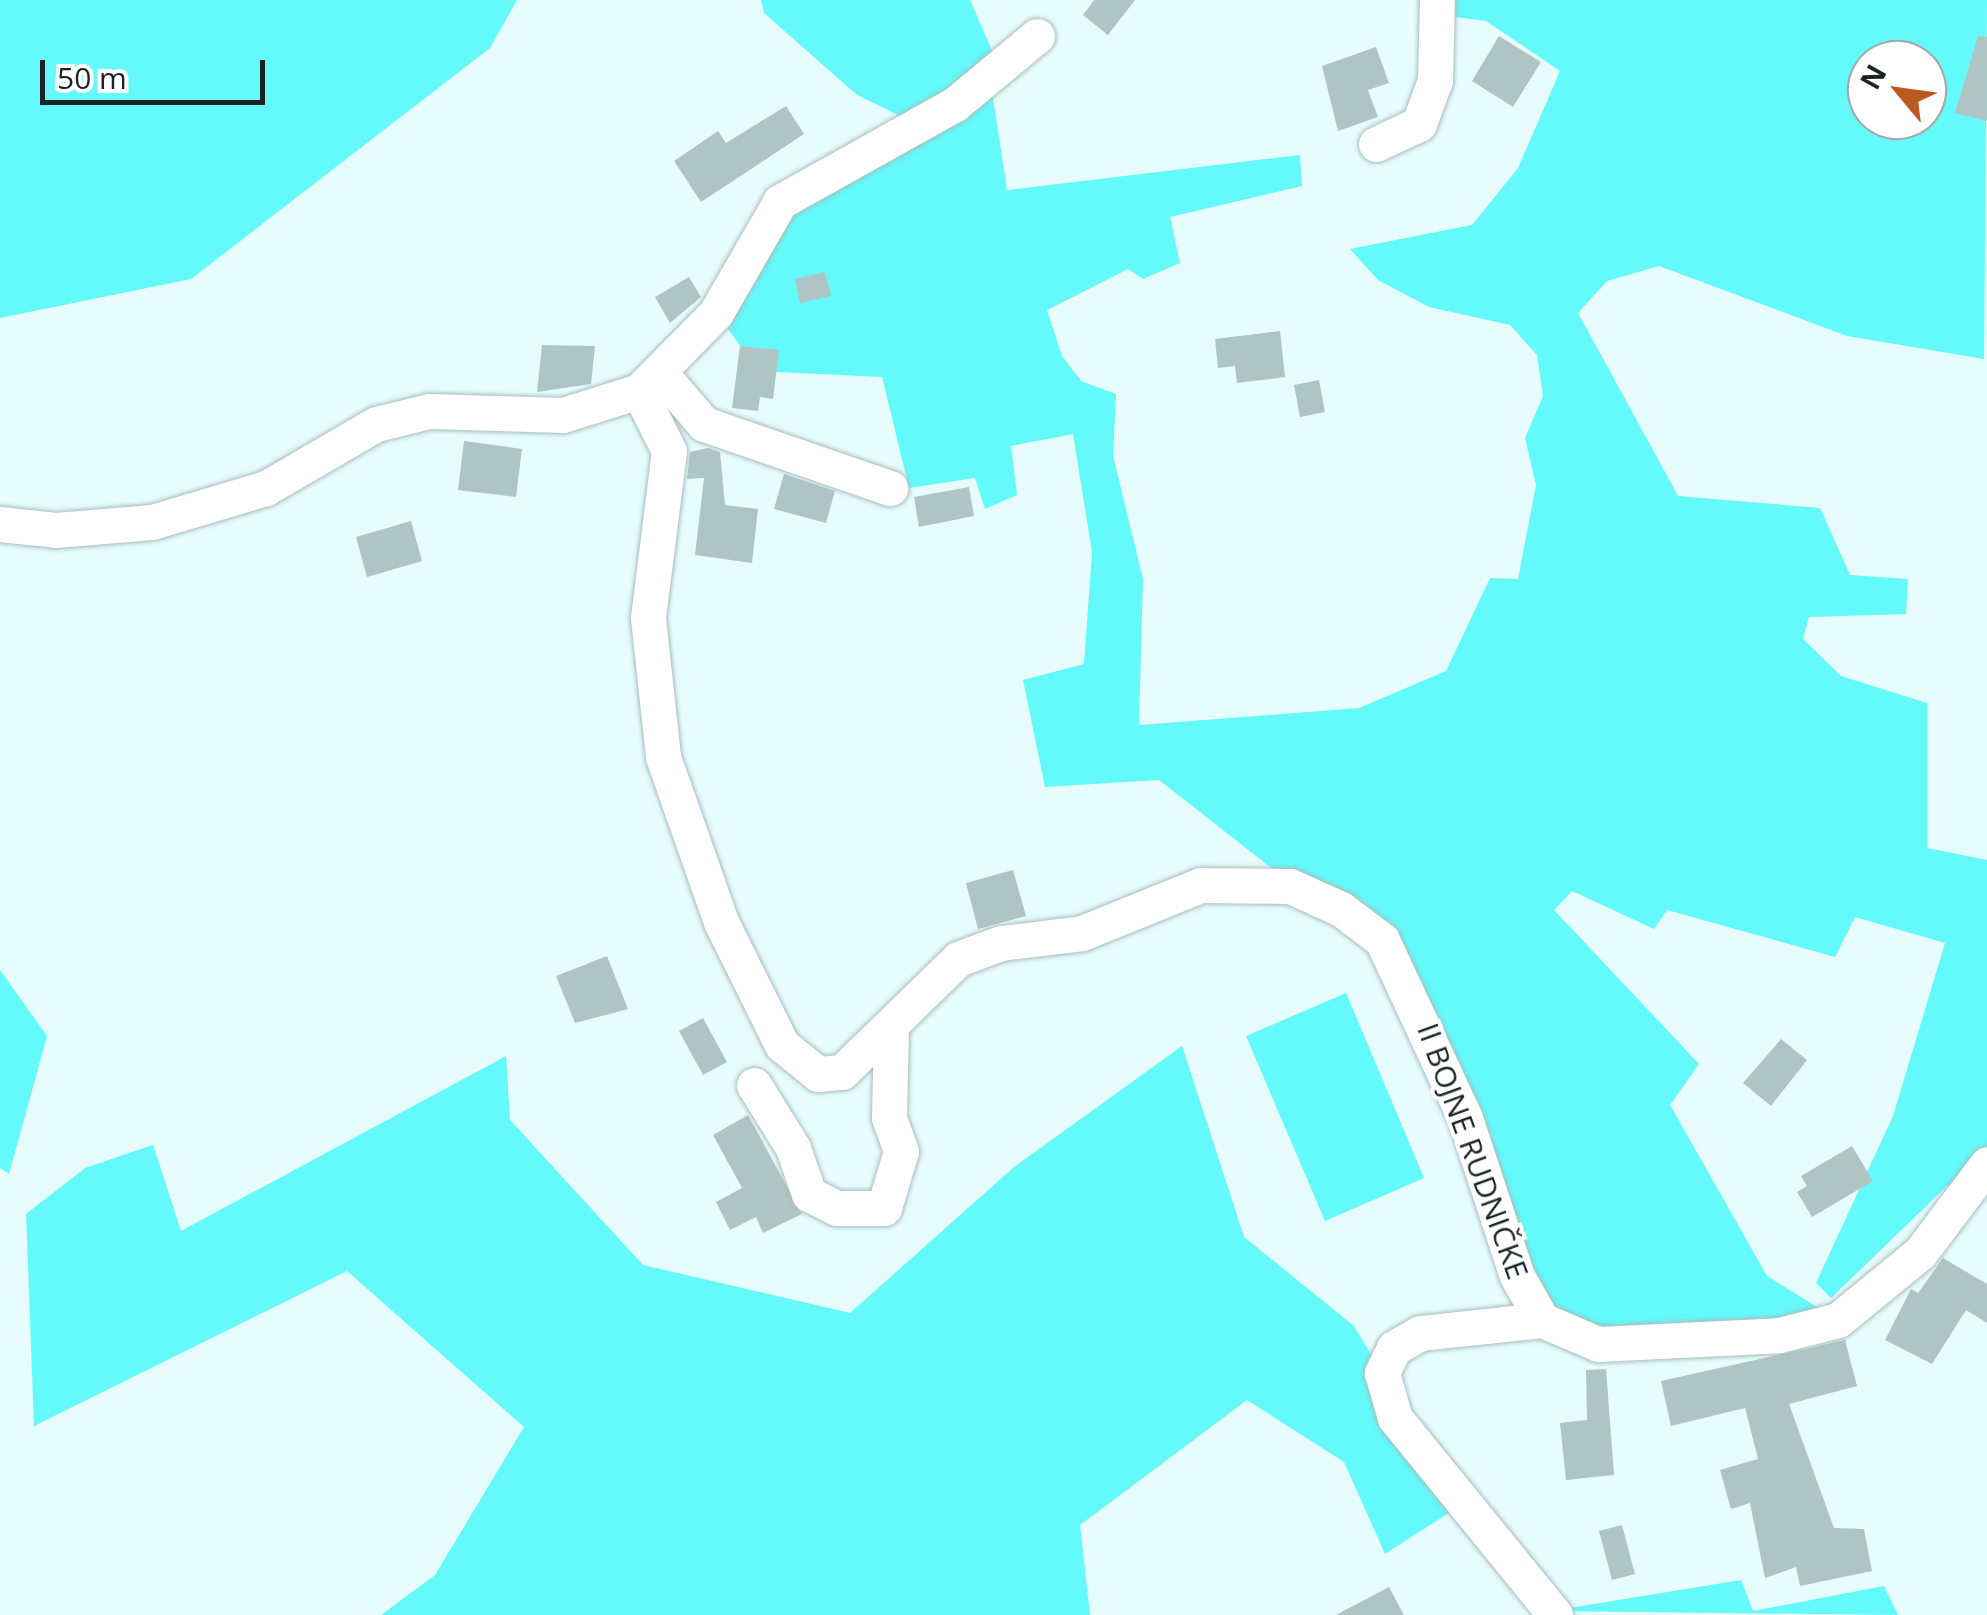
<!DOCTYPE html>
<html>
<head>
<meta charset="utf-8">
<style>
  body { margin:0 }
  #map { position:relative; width:1987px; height:1615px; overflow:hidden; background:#e7fdfd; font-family:"Open Sans",sans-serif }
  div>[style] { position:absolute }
  .green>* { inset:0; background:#64f9fa }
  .building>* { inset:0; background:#afc5c4 }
  .roads { filter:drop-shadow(0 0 2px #a8bdbd) drop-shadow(0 0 2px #a8bdbd) }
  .minor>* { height:35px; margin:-17.5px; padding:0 17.5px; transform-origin:17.5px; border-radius:17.5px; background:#fff }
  span { translate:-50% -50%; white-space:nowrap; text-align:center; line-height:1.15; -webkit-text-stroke:8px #fff; paint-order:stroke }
  .street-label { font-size:30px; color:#1b2323 }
  .north { position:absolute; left:1847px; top:40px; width:100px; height:100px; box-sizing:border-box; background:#fff; border:2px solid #a4a7a7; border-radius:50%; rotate:299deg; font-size:28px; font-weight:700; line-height:40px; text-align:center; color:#1b2323 }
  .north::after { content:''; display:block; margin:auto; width:35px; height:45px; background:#bc5921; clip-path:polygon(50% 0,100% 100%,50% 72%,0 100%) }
  .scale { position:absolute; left:40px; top:60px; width:225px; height:45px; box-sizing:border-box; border:5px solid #1b2323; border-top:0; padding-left:12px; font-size:30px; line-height:35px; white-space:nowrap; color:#1b2323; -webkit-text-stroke:8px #fff; paint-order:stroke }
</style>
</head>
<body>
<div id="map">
  <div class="green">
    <i style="clip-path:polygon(0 0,517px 0,490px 48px,191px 279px,0 318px)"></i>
    <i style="clip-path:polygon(evenodd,761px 0,970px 0,1001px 71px,990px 79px,1007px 190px,1300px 155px,1302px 186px,1170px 217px,1180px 263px,1143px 279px,1128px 269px,1047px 310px,1062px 356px,1081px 381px,1116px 394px,1113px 456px,1143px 579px,1139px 725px,1359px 708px,1446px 671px,1490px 578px,1518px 579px,1536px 485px,1525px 438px,1543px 396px,1537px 355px,1510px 325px,1429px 307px,1378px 280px,1350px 249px,1472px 225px,1518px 168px,1560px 71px,1486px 21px,1440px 15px,1437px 0,1987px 0,1984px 359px,1847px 336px,1659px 266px,1607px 281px,1578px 313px,1678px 496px,1820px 508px,1850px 575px,1908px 579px,1906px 614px,1809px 617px,1803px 639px,1841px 676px,1927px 703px,1927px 848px,1987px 860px,1987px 1175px,1964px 1205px,1948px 1185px,1831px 1298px,1816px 1283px,1893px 1116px,1945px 943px,1855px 917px,1835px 957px,1667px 910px,1654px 929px,1572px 891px,1554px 910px,1699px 1064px,1670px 1105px,1767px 1276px,1838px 1320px,1761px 1338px,1549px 1323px,1399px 968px,1159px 780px,1045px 787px,1023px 680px,1084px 664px,1092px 552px,1073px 434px,1011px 446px,1017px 495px,985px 509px,975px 478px,909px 488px,882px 377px,759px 371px,716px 313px,763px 223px,919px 125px,857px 95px,764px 13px,761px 0,1867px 60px,1927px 60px,1927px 120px,1867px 120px,1867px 60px)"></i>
    <i style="clip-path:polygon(0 970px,47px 1036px,9px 1174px,0 1168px)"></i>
    <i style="clip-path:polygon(1346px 993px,1424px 1178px,1325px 1221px,1246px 1036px)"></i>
    <i style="clip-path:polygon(1182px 1046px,1244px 1237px,1354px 1326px,1461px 1505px,1385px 1554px,1344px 1462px,1247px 1400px,1080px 1525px,1090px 1615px,381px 1615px,435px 1575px,524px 1427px,347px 1271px,34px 1426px,26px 1214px,85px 1168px,153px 1145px,181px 1231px,506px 1056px,510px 1120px,643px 1265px,850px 1313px,1014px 1167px)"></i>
    <i style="clip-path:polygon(1741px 1580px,1753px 1611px,1884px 1586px,1898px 1615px,1551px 1611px)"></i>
  </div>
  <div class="building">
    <i style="clip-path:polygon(1094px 0,1135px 0,1108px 35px,1083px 15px)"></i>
    <i style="clip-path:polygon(1499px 36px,1541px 62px,1513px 107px,1472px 81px)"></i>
    <i style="clip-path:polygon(1978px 36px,1987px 37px,1987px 121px,1955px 113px)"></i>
    <i style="clip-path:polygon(1376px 47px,1389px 83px,1368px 90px,1378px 117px,1338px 131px,1322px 66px)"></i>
    <i style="clip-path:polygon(786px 106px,804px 134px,701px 202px,674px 161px,718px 131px,726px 143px)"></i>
    <i style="clip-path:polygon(825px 272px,831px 296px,800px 303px,795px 279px)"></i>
    <i style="clip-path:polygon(689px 277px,701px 297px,670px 323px,655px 297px)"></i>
    <i style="clip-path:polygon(1280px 331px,1285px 377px,1237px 383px,1235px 366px,1218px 368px,1215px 339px)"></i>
    <i style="clip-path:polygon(542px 345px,595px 346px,591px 384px,537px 392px)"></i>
    <i style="clip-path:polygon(740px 346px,779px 350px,773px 399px,760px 397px,758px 411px,732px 408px)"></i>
    <i style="clip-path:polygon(1319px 380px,1325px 412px,1300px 417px,1294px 385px)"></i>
    <i style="clip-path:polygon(464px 441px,522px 449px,516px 497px,458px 490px)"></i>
    <i style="clip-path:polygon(708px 448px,720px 452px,725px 505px,758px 509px,752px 563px,695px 555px,704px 478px,687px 479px,690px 452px)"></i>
    <i style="clip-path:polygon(784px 474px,835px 491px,826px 523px,774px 509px)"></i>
    <i style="clip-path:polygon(969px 487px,974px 516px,919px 527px,914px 497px)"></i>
    <i style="clip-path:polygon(411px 521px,422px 561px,367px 577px,356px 537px)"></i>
    <i style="clip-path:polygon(1013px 870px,1026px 916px,978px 929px,966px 883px)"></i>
    <i style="clip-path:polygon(607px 956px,628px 1009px,575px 1023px,556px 976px)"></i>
    <i style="clip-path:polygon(703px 1018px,727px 1062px,703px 1075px,679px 1031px)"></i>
    <i style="clip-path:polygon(1781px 1039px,1807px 1060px,1771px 1106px,1743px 1083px)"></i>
    <i style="clip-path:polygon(748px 1115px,802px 1214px,763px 1233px,756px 1217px,730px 1230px,716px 1202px,742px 1188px,713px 1135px)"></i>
    <i style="clip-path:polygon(1852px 1146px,1873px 1181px,1812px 1217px,1797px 1192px,1807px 1186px,1801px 1176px)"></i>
    <i style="clip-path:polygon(1943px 1258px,1987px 1284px,1987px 1323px,1966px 1310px,1932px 1364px,1885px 1340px,1911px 1289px,1918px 1293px)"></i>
    <i style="clip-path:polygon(1845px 1340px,1857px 1386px,1789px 1404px,1834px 1528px,1864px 1529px,1872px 1571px,1800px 1586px,1796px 1567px,1765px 1578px,1750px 1503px,1731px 1509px,1720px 1470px,1758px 1459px,1745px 1408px,1671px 1426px,1661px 1381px)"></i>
    <i style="clip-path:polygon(1606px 1369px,1614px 1475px,1566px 1480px,1560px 1423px,1587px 1420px,1586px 1370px)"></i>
    <i style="clip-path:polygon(1622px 1525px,1635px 1574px,1612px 1580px,1599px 1531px)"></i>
    <i style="clip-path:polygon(1389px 1587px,1404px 1615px,1336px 1615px)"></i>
  </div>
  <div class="roads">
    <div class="minor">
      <i style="left:1037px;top:36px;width:107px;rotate:140.3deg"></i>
      <i style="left:955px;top:104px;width:201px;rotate:150.8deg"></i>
      <i style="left:780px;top:202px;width:128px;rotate:120deg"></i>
      <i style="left:716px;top:313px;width:110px;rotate:134.6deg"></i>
      <i style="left:639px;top:391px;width:67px;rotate:63.4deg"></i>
      <i style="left:669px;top:451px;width:168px;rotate:97.2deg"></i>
      <i style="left:648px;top:618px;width:140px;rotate:83.8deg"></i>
      <i style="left:663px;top:757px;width:175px;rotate:70.6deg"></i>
      <i style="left:721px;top:922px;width:137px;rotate:63.6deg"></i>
      <i style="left:782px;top:1045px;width:46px;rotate:38.9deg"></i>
      <i style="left:818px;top:1074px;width:24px;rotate:-5deg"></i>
      <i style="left:842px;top:1072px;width:162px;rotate:-44.2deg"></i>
      <i style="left:958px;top:959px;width:46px;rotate:-20.4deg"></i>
      <i style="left:1001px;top:943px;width:82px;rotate:-7deg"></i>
      <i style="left:1082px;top:933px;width:128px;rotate:-22deg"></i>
      <i style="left:1201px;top:885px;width:89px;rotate:0.6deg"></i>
      <i style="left:1290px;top:886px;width:56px;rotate:24.3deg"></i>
      <i style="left:1341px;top:909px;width:51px;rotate:37.1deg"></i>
      <i style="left:1382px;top:940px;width:196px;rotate:65deg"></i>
      <i style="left:1465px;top:1118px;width:166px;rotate:71.8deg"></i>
      <i style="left:1517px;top:1276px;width:51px;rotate:60.4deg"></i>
      <i style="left:1542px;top:1320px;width:61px;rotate:23.2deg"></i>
      <i style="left:1598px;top:1344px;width:181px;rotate:-2.8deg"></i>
      <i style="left:1779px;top:1335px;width:61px;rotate:-14.3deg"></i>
      <i style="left:1838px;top:1320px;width:106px;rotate:-39.3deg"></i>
      <i style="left:1920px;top:1253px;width:111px;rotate:-53deg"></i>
      <i style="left:1376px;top:144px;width:47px;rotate:-24.9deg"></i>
      <i style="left:1419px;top:124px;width:47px;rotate:-70deg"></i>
      <i style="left:1435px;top:80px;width:80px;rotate:-88.6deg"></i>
      <i style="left:661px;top:374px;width:66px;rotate:49.3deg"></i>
      <i style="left:704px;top:424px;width:197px;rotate:19deg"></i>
      <i style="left:0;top:524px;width:56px;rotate:6.1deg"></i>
      <i style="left:56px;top:530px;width:96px;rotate:-4.8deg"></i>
      <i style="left:152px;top:522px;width:119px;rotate:-16.6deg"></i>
      <i style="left:266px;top:488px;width:127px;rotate:-30.2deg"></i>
      <i style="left:376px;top:424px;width:55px;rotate:-13.8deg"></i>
      <i style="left:429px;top:411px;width:134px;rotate:1.7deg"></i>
      <i style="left:563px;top:415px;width:80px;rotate:-17.5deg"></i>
      <i style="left:754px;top:1085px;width:74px;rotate:58.2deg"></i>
      <i style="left:793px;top:1148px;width:49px;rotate:70.8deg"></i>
      <i style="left:809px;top:1194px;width:31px;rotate:27deg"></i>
      <i style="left:837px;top:1208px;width:47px"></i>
      <i style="left:884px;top:1208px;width:59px;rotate:-73.4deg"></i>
      <i style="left:901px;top:1151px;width:35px;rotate:-110deg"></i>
      <i style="left:889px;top:1118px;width:85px;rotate:-88.7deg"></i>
      <i style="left:1542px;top:1320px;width:123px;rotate:173.9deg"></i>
      <i style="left:1420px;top:1333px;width:30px;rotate:150deg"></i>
      <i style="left:1394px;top:1348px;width:28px;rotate:116deg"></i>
      <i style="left:1382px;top:1373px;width:47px;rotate:73.9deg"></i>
      <i style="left:1395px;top:1418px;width:254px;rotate:50.9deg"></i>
    </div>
  </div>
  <div class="street-label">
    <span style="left:1473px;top:1151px;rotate:70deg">II BOJNE RUDNIČKE</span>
  </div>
  <div class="north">N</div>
  <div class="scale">50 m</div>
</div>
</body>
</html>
